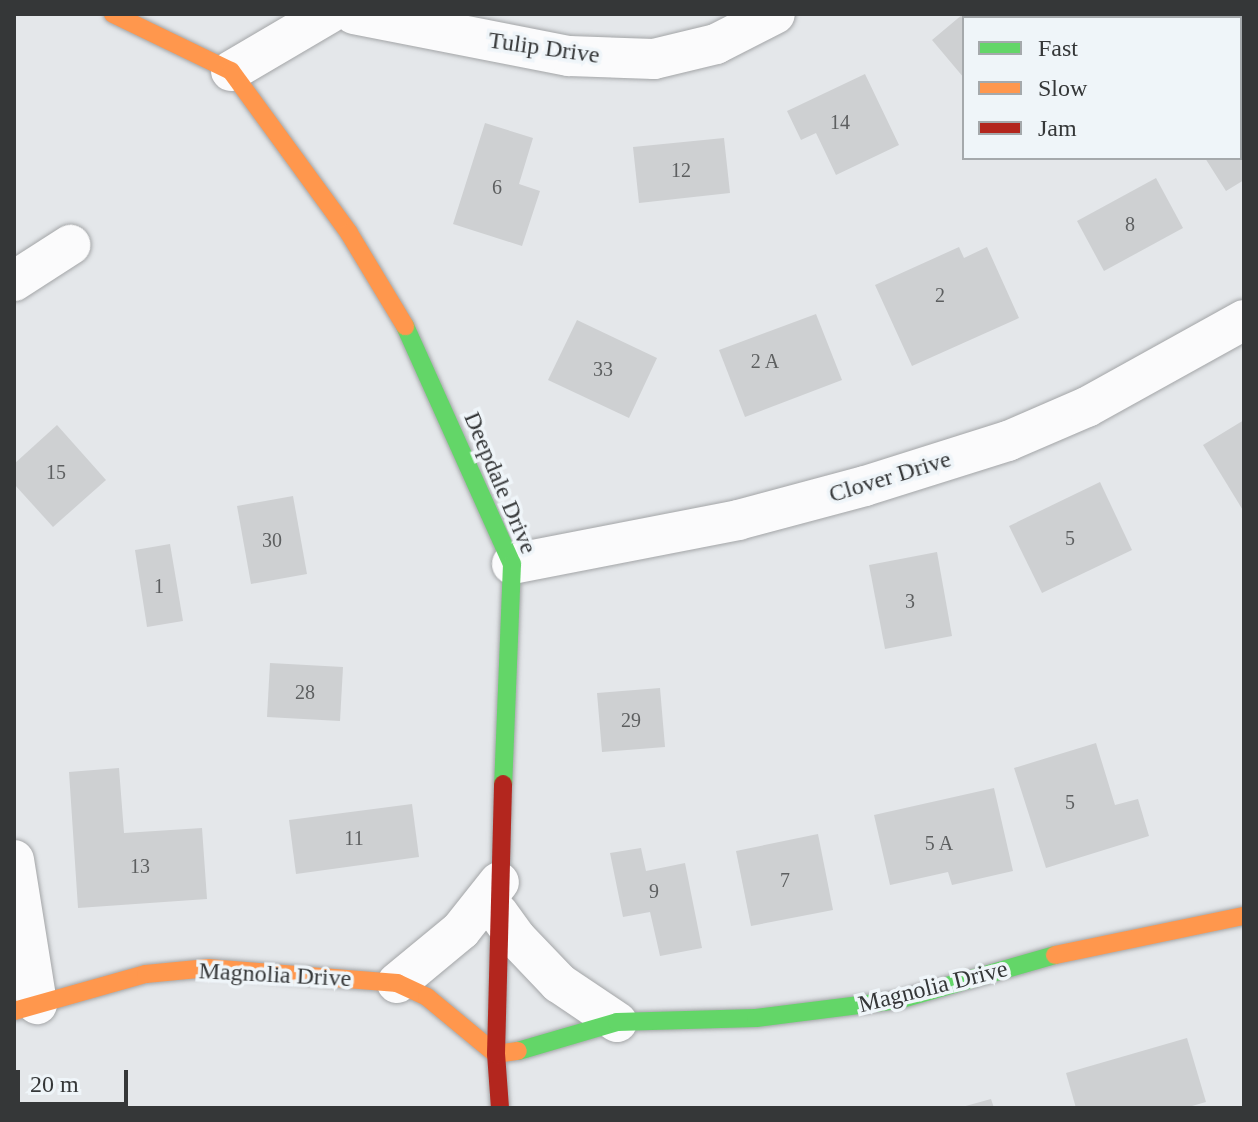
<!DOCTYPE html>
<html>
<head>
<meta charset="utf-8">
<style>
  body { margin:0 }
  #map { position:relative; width:1258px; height:1122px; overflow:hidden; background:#e4e7ea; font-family:"Times New Roman",serif }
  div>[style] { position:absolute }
  .building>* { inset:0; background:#ced0d2 }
  .roads { filter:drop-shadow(0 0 2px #a3a5a7) drop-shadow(0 0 2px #a3a5a7) }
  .street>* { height:40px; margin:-20px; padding:0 20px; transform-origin:20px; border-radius:20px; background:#fbfbfc }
  .fast>* { height:18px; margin:-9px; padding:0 9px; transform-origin:9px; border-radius:9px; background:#63d668 }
  .slow>* { height:18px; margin:-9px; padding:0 9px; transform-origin:9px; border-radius:9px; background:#ff974d }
  .jam>* { height:18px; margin:-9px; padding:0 9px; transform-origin:9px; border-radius:9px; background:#b3261e }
  span { translate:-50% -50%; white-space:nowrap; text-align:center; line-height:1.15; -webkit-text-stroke:7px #eff5f9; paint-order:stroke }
  .number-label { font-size:20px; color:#5d5f60 }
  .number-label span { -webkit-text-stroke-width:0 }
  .street-label { font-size:24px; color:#353738 }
  .frame { position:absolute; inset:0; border:16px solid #353738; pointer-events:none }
  .legend { position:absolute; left:962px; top:16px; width:280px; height:144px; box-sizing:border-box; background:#eff5f9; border:2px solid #a5a9ac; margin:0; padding:10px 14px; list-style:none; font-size:24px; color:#353738 }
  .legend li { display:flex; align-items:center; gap:16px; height:40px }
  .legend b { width:40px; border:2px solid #a5a9ac }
  .scale { position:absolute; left:16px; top:1070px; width:112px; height:36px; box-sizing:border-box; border:4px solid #353738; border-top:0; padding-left:10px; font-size:24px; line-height:28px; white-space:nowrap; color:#353738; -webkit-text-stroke:6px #eff5f9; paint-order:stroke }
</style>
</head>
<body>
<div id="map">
  <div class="building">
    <i style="clip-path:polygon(963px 14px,1017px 14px,1020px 18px,964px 18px,964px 78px,932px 40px)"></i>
    <i style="clip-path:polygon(1244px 69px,1244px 180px,1226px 191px,1205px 158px,1240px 158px,1240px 72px)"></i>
    <i style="clip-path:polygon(865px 74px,899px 145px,836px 175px,816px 133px,801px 140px,787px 111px)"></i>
    <i style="clip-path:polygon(485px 123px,533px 138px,519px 184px,540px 191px,522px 246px,453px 224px)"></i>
    <i style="clip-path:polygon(724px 138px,730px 193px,639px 203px,633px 147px)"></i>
    <i style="clip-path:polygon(1156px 178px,1183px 228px,1104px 271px,1077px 221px)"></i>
    <i style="clip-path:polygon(959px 247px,964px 258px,987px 247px,1019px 318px,912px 366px,875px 285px)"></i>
    <i style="clip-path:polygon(816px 314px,842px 380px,745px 417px,719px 350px)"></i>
    <i style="clip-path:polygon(577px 320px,657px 358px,629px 418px,548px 380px)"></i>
    <i style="clip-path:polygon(1244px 420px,1244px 512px,1203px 445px)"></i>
    <i style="clip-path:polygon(57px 425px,106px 480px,53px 527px,14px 484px,14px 464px)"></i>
    <i style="clip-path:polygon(1100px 482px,1132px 550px,1042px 593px,1009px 526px)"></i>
    <i style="clip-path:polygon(293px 496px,307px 574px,251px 584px,237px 506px)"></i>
    <i style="clip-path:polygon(170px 544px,183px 621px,147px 627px,135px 550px)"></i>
    <i style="clip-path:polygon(937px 552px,952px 636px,885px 649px,869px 565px)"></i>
    <i style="clip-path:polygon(270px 663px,343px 667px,340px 721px,267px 717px)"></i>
    <i style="clip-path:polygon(660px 688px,665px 747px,602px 752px,597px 693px)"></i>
    <i style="clip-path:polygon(1096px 743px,1115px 805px,1138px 799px,1149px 836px,1046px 868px,1014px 768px)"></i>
    <i style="clip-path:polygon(119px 768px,124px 833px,202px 828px,207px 899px,78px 908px,69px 772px)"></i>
    <i style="clip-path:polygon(994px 788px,1013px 871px,952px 885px,948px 872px,890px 885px,874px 815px)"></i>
    <i style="clip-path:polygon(412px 804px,419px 857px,296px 874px,289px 820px)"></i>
    <i style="clip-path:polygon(818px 834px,833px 910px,751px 926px,736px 851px)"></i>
    <i style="clip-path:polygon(641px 848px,646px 871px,685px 863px,702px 948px,660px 956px,650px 912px,623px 917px,610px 853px)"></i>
    <i style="clip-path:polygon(1187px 1038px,1206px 1102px,1185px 1108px,1076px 1108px,1066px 1073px)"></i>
    <i style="clip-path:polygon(991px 1099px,994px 1108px,962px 1108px,962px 1107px)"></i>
  </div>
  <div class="roads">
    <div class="street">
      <i style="left:354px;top:14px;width:219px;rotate:11.1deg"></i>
      <i style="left:569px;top:56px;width:85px;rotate:2deg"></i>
      <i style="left:654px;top:59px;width:64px;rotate:-13.6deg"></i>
      <i style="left:716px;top:44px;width:66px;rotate:-27deg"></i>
      <i style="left:231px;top:71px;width:113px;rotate:-30.4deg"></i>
      <i style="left:14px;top:281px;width:67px;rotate:-32.7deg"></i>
      <i style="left:512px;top:564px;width:230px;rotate:-11deg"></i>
      <i style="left:738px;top:520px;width:131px;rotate:-15deg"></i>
      <i style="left:865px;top:486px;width:150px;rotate:-17.5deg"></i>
      <i style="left:1008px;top:441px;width:86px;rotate:-23.3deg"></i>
      <i style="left:1087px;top:407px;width:179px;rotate:-29deg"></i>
      <i style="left:14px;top:860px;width:146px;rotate:80.9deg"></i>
      <i style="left:498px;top:913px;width:32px;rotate:54deg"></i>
      <i style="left:517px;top:939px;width:61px;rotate:46.3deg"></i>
      <i style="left:559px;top:983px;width:70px;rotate:33.9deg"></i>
      <i style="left:397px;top:983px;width:83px;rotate:-39.6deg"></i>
      <i style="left:461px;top:930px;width:61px;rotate:-51.6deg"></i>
    </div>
    <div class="fast">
      <i style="left:405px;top:326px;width:261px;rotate:65.8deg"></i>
      <i style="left:512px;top:564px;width:220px;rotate:92.3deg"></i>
      <i style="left:518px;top:1051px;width:103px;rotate:-16.3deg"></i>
      <i style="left:617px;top:1022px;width:139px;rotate:-1.6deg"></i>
      <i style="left:756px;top:1018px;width:143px;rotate:-7.2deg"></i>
      <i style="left:898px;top:1000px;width:163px;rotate:-16deg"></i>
    </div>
    <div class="slow">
      <i style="left:113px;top:14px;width:131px;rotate:25.8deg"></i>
      <i style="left:231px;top:71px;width:200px;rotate:53.9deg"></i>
      <i style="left:349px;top:233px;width:109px;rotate:58.9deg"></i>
      <i style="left:1055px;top:955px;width:193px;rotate:-11.7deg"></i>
      <i style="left:14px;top:1011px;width:137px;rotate:-15.7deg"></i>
      <i style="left:146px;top:974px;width:62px;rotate:-5.5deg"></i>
      <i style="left:208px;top:968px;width:190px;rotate:4.5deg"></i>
      <i style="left:397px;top:983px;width:33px;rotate:25deg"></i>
      <i style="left:427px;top:997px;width:89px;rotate:39.6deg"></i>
      <i style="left:496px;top:1054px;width:22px;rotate:-8deg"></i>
    </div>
    <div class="jam">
      <i style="left:500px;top:1108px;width:54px;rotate:-94.2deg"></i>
      <i style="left:496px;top:1054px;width:270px;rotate:-88.5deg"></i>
    </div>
  </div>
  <div class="number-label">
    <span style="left:840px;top:122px">14</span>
    <span style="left:681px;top:170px">12</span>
    <span style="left:497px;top:187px">6</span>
    <span style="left:1130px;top:224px">8</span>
    <span style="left:940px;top:295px">2</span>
    <span style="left:765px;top:361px">2 A</span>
    <span style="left:603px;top:369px">33</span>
    <span style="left:56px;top:472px">15</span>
    <span style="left:1070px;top:538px">5</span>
    <span style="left:272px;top:540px">30</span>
    <span style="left:159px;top:586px">1</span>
    <span style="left:910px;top:601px">3</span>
    <span style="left:305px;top:692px">28</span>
    <span style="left:631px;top:720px">29</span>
    <span style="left:1070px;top:802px">5</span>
    <span style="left:354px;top:838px">11</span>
    <span style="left:939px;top:843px">5 A</span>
    <span style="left:140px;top:866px">13</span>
    <span style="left:785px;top:880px">7</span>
    <span style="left:654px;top:891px">9</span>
  </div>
  <div class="street-label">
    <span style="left:544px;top:48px;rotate:8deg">Tulip Drive</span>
    <span style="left:890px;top:477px;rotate:-17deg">Clover Drive</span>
    <span style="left:500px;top:483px;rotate:67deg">Deepdale Drive</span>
    <span style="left:275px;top:975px;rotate:3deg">Magnolia Drive</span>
    <span style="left:933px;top:987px;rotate:-14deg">Magnolia Drive</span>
  </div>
  <div class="frame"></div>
  <ul class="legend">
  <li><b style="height:10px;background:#63d668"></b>Fast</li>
  <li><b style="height:10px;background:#ff974d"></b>Slow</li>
  <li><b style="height:10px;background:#b3261e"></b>Jam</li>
  </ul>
  <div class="scale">20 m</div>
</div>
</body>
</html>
